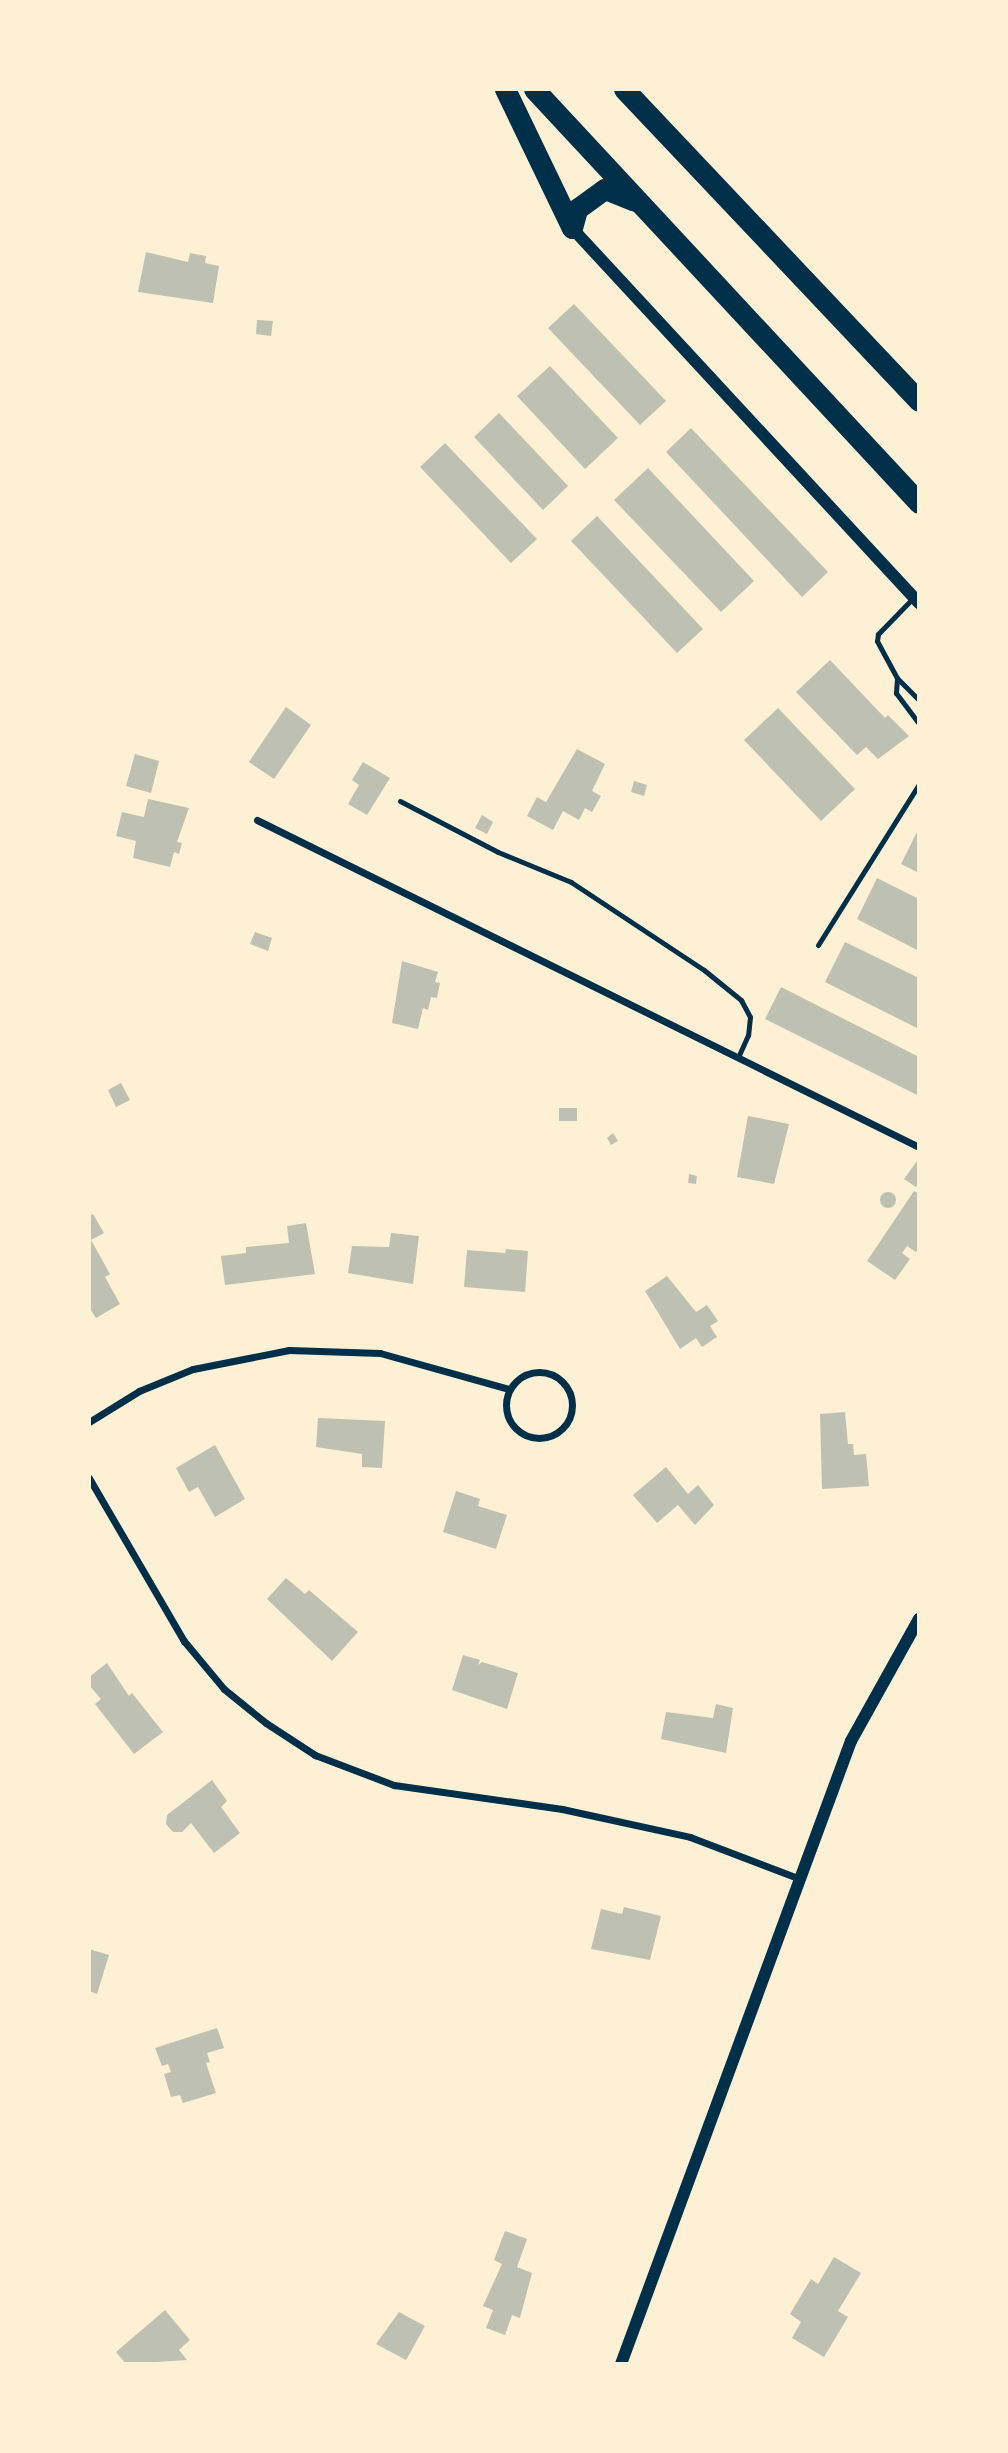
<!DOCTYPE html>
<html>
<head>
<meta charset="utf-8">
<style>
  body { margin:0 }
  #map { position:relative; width:1008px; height:2453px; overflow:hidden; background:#fdf0d5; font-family:"Varela Round",sans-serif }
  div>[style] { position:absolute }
  .building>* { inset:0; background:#bec0b2 }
  .round { border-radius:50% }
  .service>* { height:5px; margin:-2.5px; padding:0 2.5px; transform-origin:2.5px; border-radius:2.5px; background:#003049 }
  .minor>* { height:7px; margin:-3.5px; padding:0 3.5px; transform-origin:3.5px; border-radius:3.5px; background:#003049 }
  .minor>.ring { margin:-3.5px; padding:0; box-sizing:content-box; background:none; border:7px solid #003049; border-radius:50% }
  .tertiary>* { height:12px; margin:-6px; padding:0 6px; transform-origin:6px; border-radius:6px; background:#003049 }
  .motorway>* { height:21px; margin:-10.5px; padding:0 10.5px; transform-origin:10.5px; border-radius:10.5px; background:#003049 }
  span { translate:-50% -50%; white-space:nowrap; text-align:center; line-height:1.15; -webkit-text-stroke:6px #fdf0d5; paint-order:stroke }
  .frame { position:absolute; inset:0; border:91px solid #fdf0d5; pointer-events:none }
</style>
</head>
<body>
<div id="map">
  <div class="building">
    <i style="clip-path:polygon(146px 252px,188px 262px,190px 253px,206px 256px,205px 263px,219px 266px,213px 303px,138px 292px)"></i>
    <i style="clip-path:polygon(574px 304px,666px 401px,640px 425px,548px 328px)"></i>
    <i style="clip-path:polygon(257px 320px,273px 321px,271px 336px,256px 334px)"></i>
    <i style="clip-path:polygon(550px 366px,618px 438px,585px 469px,517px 396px)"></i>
    <i style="clip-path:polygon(499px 413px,568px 486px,543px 510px,474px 437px)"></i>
    <i style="clip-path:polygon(691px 428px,828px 572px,802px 597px,666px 452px)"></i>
    <i style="clip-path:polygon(445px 443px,537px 539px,511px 563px,420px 467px)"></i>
    <i style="clip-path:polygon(648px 468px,754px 581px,721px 612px,614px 500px)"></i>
    <i style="clip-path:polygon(597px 516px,703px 629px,677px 653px,571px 541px)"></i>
    <i style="clip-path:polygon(830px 660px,885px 718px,888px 715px,909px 736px,878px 759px,866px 747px,857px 755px,796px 692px)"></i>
    <i style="clip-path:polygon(286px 707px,311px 725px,274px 779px,249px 762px)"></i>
    <i style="clip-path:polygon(778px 708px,855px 789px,821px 821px,744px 740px)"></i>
    <i style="clip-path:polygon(577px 749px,605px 764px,592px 791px,601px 796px,592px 812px,585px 808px,579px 820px,563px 811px,553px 830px,527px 816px,537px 797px,546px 802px)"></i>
    <i style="clip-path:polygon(135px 754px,159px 761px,151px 793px,126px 786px)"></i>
    <i style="clip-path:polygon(363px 762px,390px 778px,367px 815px,348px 804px,359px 785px,352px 780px)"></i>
    <i style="clip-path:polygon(634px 781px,647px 785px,644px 796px,631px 792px)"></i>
    <i style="clip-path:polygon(148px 799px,189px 808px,177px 842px,182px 843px,179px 854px,174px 852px,170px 867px,133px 858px,136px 841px,116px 836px,122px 812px,144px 817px)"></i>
    <i style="clip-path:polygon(482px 815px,493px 822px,487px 834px,475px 828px)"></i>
    <i style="clip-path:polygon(919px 828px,919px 873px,901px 864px)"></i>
    <i style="clip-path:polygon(877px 878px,919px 899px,919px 951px,857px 919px)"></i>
    <i style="clip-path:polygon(255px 932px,272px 938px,268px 951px,250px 944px)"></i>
    <i style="clip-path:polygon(845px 942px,919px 978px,919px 1029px,825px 982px)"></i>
    <i style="clip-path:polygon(402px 961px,438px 972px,435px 982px,440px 983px,437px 998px,431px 997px,428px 1010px,423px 1008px,418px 1029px,392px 1023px)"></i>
    <i style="clip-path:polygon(781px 987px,919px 1057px,919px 1096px,765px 1019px)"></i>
    <i style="clip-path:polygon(121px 1083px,130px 1100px,116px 1107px,108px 1090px)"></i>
    <i style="clip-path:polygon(559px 1108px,577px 1108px,577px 1121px,559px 1121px)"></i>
    <i style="clip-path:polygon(748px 1116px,789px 1124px,774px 1184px,737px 1177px)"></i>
    <i style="clip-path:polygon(613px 1133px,618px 1141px,611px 1145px,607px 1138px)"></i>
    <i style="clip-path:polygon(917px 1161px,919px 1182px,916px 1187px,904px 1179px)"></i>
    <i style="clip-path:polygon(689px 1174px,697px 1176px,696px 1184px,688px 1183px)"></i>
    <i style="clip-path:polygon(914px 1191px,919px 1194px,919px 1249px,916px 1252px,907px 1246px,902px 1253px,910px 1259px,895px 1280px,867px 1261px)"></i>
    <i class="round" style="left:880px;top:1192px;width:16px;height:16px"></i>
    <i style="clip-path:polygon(93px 1214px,104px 1233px,91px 1240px,110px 1274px,105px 1277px,120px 1304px,96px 1318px,89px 1307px,89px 1216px)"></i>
    <i style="clip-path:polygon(306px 1223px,315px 1274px,225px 1285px,221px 1256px,246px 1253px,246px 1247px,289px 1243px,287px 1226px)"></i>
    <i style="clip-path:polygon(391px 1233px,419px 1236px,413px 1284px,348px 1273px,352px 1246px,389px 1247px)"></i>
    <i style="clip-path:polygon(506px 1249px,528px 1251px,525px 1292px,464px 1287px,467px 1250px,505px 1253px)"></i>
    <i style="clip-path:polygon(667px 1276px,696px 1312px,707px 1305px,718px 1321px,710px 1326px,717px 1337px,702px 1347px,696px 1338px,680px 1349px,645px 1291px)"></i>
    <i style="clip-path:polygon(845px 1412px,848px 1444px,853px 1444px,854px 1455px,866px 1454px,869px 1486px,822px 1489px,820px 1414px)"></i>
    <i style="clip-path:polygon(318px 1418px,385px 1421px,382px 1468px,362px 1467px,362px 1454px,316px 1447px)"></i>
    <i style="clip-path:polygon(215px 1445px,245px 1499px,215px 1517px,198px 1487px,189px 1492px,176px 1468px)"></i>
    <i style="clip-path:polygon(666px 1467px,688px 1494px,698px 1485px,714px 1505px,695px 1525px,678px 1505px,657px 1523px,633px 1495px)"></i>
    <i style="clip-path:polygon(456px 1491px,480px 1499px,478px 1506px,507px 1515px,496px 1549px,443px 1532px)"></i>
    <i style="clip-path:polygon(286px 1578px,305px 1594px,309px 1590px,358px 1632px,332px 1661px,267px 1599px)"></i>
    <i style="clip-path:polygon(463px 1655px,480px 1660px,478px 1665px,482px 1662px,518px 1673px,507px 1709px,452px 1690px)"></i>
    <i style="clip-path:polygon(107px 1663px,129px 1696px,132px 1693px,163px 1732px,134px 1754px,95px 1704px,101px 1699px,89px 1685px,89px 1677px)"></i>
    <i style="clip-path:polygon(716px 1704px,733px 1708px,726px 1753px,661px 1739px,666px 1712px,713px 1718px)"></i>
    <i style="clip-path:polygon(212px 1780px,227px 1801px,221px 1807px,240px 1833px,214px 1853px,191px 1823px,182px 1832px,173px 1832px,166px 1824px,167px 1815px)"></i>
    <i style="clip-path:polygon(624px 1907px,661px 1916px,650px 1960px,591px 1949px,601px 1909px,622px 1914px)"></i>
    <i style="clip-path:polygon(89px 1949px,109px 1955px,97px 1994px,89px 1991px)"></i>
    <i style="clip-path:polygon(217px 2028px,224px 2048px,207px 2053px,210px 2062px,206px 2063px,216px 2093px,183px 2103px,180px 2095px,171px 2097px,164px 2074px,171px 2072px,168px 2064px,162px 2066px,155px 2048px)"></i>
    <i style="clip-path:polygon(505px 2231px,527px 2239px,517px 2267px,532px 2273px,520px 2318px,512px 2315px,505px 2335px,486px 2328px,493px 2310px,483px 2306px,502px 2264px,494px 2260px)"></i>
    <i style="clip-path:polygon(834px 2257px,861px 2273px,838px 2311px,848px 2317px,824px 2357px,792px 2338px,801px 2322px,790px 2314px,811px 2279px,818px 2284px)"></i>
    <i style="clip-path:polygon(165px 2310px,190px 2340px,179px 2350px,187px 2360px,126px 2364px,116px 2352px)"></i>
    <i style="clip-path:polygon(399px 2312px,425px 2326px,406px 2360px,376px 2344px)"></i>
  </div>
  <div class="service">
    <i style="left:914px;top:597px;width:52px;rotate:134.2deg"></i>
    <i style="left:878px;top:634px;width:7px;rotate:98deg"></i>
    <i style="left:877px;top:641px;width:42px;rotate:61.6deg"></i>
    <i style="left:897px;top:678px;width:31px;rotate:45deg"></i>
    <i style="left:897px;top:678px;width:15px;rotate:94deg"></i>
    <i style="left:896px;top:693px;width:39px;rotate:53deg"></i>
    <i style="left:400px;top:801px;width:110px;rotate:27.5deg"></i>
    <i style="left:498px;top:852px;width:79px;rotate:22.3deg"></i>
    <i style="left:571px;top:882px;width:159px;rotate:33.5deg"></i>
    <i style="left:704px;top:970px;width:48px;rotate:39deg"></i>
    <i style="left:741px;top:1000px;width:19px;rotate:62deg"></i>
    <i style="left:750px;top:1017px;width:18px;rotate:96deg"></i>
    <i style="left:748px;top:1035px;width:22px;rotate:114deg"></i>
    <i style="left:818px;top:945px;width:190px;rotate:-57.9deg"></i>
  </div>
  <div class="minor">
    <i style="left:257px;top:820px;width:738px;rotate:26.29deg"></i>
    <i class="ring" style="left:506px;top:1372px;width:59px;height:59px"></i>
    <i style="left:89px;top:1422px;width:59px;rotate:-31.8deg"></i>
    <i style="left:139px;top:1391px;width:58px;rotate:-22.2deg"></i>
    <i style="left:193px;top:1369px;width:98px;rotate:-11.2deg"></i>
    <i style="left:289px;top:1350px;width:91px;rotate:1.9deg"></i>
    <i style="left:380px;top:1353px;width:134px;rotate:15.6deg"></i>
    <i style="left:89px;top:1478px;width:189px;rotate:59.8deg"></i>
    <i style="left:184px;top:1641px;width:62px;rotate:50.2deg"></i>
    <i style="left:224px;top:1689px;width:54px;rotate:39deg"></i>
    <i style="left:266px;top:1723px;width:59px;rotate:33.1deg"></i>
    <i style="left:315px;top:1755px;width:85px;rotate:20.8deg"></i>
    <i style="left:394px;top:1785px;width:170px;rotate:8.1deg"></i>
    <i style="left:562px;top:1809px;width:131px;rotate:12.3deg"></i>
    <i style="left:690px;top:1837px;width:118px;rotate:20.9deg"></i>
  </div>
  <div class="tertiary">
    <i style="left:572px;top:228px;width:511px;rotate:47.22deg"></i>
    <i style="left:621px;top:2364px;width:664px;rotate:-69.74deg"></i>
    <i style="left:851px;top:1741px;width:140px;rotate:-60.9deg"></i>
  </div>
  <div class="motorway">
    <i style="left:505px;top:89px;width:154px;rotate:64.3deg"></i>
    <i style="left:534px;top:89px;width:565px;rotate:47.08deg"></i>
    <i style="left:624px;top:89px;width:429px;rotate:46.6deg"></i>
    <i style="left:572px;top:228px;width:20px;rotate:-75deg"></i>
    <i style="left:577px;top:209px;width:34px;rotate:-36deg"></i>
    <i style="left:605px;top:189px;width:31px;rotate:22deg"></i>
  </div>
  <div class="frame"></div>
</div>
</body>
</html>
